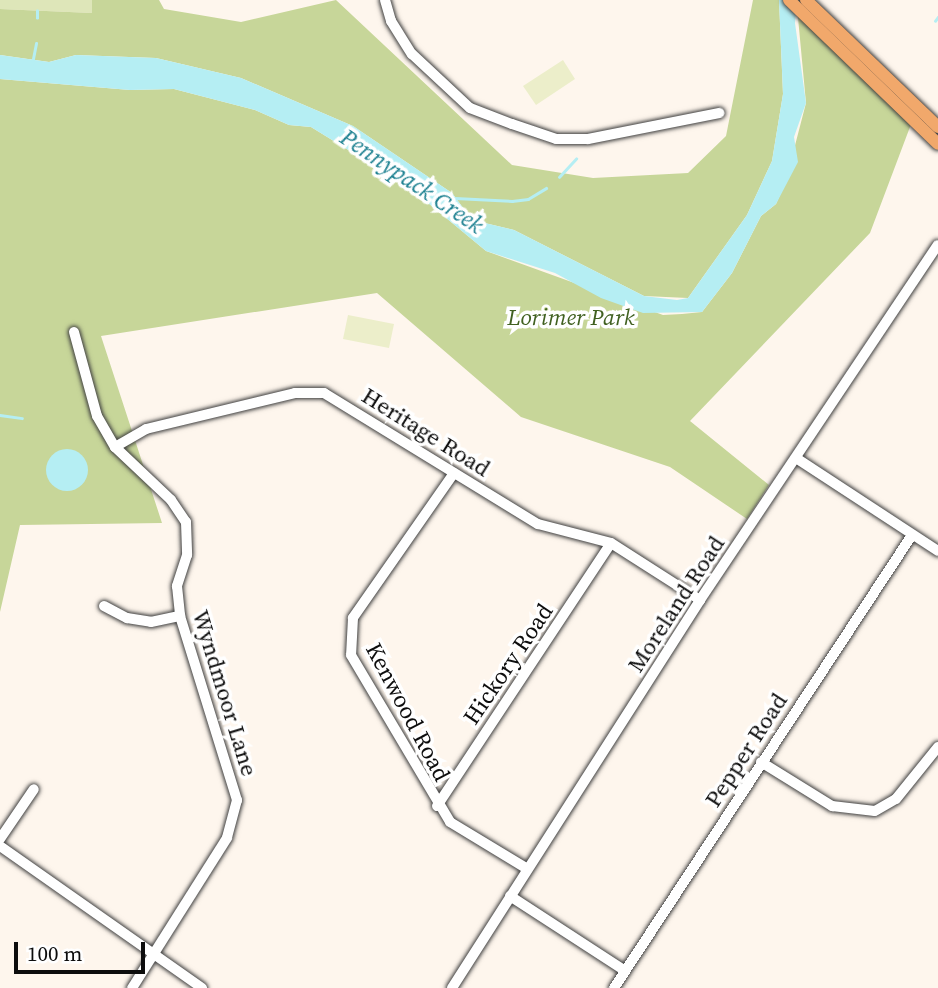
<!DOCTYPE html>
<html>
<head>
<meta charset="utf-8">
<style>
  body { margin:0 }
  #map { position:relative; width:938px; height:988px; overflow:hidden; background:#fef6ed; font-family:"Source Serif 4",serif }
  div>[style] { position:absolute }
  .green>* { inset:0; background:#dee6b9 }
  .forest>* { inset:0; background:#c7d699 }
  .pitch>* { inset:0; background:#eceeca }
  .water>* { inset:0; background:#b5eef3 }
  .round { border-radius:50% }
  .stream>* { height:2.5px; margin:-1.25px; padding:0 1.25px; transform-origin:1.25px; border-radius:1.25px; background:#b5eef3 }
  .roads { filter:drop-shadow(0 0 2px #404040) drop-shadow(0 0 2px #404040) }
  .minor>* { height:10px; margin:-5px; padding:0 5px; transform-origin:5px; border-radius:5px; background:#fff }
  .major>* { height:12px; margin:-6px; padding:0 6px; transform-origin:6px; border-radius:6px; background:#f1a86b }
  span { translate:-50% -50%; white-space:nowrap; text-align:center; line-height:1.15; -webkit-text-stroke:7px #fff; paint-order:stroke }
  .park-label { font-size:23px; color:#416121; font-style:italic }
  .street-label { font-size:23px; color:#0d0d0d }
  .water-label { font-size:24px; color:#1c8090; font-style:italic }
  .scale { position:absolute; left:14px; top:942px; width:131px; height:32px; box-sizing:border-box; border:4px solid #0d0d0d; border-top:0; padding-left:9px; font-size:21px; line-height:24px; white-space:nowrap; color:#0d0d0d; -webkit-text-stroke:5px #fff; paint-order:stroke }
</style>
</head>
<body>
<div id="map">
  <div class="green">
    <i style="clip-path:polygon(0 0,92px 0,92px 13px,0 9px)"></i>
  </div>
  <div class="forest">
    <i style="clip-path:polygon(92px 0,159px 0,164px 9px,241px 22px,336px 0,512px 165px,593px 178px,688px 173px,726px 136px,753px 0,779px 0,783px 94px,772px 161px,747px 215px,688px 298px,644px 296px,514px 230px,472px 220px,452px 193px,353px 126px,241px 78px,156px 58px,76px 55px,49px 62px,0 55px,0 9px,92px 13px)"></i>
    <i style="clip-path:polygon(797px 7px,913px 119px,870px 233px,690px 421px,769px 485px,747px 519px,670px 467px,521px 417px,377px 293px,101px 336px,162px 523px,20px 525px,0 612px,0 79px,130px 90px,174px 89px,255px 110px,289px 125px,311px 127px,410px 188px,486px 251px,663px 315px,682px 314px,702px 312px,732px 273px,761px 216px,776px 204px,785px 184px,806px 103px)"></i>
  </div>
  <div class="pitch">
    <i style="clip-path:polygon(563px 60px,575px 79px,536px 105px,523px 86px)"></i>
    <i style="clip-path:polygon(348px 315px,394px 324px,389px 348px,343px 339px)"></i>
  </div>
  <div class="water">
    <i style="clip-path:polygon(779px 0,797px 0,795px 23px,806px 103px,794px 137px,798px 162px,776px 204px,761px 216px,732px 273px,702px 312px,643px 313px,601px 298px,555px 273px,486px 251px,410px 188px,311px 127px,289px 125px,255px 110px,174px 89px,130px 90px,0 79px,0 55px,49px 62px,76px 55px,156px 58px,241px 78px,353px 126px,452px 193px,472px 220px,514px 230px,644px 296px,677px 300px,688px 298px,747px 215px,772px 161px,783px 94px)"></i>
    <i class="round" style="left:46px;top:449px;width:42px;height:42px"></i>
  </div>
  <div class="stream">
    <i style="left:37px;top:18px;width:7px;rotate:-90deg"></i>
    <i style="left:935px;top:21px;width:5px;rotate:-53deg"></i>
    <i style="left:32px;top:64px;width:21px;rotate:-79deg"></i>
    <i style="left:559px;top:177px;width:25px;rotate:-47deg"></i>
    <i style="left:455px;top:198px;width:57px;rotate:3deg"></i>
    <i style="left:512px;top:201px;width:16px;rotate:-7deg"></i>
    <i style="left:528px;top:199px;width:21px;rotate:-31deg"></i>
    <i style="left:0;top:415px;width:22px;rotate:8deg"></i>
  </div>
  <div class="roads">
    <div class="minor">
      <i style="left:385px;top:0;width:22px;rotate:74deg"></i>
      <i style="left:391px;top:21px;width:39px;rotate:58deg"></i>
      <i style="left:412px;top:54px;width:79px;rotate:43deg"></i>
      <i style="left:470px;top:108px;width:45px;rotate:20.9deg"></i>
      <i style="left:512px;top:124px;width:46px;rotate:18.8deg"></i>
      <i style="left:556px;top:139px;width:32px"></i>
      <i style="left:588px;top:139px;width:134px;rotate:-11.2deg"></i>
      <i style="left:74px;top:332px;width:87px;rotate:74.7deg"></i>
      <i style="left:97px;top:416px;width:36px;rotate:60deg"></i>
      <i style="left:115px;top:447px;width:77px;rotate:43.4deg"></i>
      <i style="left:171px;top:500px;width:27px;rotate:56deg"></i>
      <i style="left:186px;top:522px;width:33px;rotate:88deg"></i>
      <i style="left:187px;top:555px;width:33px;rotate:108deg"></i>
      <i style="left:177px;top:586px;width:30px;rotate:84deg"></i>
      <i style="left:180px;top:616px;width:193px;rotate:72.8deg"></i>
      <i style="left:237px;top:800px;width:39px;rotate:105deg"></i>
      <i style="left:227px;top:838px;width:178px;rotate:122.3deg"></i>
      <i style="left:115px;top:447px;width:36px;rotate:-30deg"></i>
      <i style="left:146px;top:429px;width:153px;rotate:-13.6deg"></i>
      <i style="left:295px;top:393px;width:29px"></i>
      <i style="left:324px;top:393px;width:251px;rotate:31.5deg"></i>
      <i style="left:538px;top:524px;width:75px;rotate:14.6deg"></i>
      <i style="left:611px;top:543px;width:106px;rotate:32.6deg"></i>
      <i style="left:796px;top:458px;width:170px;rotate:33.2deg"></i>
      <i style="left:454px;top:473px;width:177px;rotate:124.9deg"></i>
      <i style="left:353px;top:618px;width:37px;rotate:93deg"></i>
      <i style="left:351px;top:655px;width:194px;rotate:59.3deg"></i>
      <i style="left:450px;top:822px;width:89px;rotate:31.2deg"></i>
      <i style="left:104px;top:606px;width:26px;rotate:28deg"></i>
      <i style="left:127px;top:618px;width:24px;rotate:9deg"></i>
      <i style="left:151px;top:622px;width:30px;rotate:-12deg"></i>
      <i style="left:761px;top:762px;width:84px;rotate:31.8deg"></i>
      <i style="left:832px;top:806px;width:43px;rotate:6.6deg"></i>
      <i style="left:875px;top:811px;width:24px;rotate:-30deg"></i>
      <i style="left:896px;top:799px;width:67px;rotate:-51.1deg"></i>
      <i style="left:437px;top:806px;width:315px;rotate:-56.5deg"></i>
      <i style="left:0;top:839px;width:60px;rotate:-55.8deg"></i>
      <i style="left:0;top:846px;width:247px;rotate:35.1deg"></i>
      <i style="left:510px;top:896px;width:136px;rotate:33deg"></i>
      <i style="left:452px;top:988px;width:460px;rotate:-57.4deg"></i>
      <i style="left:700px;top:600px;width:427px;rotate:-56.2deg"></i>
      <i style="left:614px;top:988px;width:542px;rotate:-56.66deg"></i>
    </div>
    <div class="major">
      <i style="left:789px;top:0;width:207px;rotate:44deg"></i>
      <i style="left:806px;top:0;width:183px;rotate:43.9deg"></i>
    </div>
  </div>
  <div class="park-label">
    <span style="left:571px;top:317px">Lorimer Park</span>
  </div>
  <div class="street-label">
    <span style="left:426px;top:432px;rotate:32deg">Heritage Road</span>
    <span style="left:676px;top:604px;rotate:-57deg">Moreland Road</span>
    <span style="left:508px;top:664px;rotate:-56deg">Hickory Road</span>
    <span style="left:225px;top:693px;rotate:73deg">Wyndmoor Lane</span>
    <span style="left:408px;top:712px;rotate:62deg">Kenwood Road</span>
    <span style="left:746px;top:750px;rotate:-57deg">Pepper Road</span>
  </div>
  <div class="water-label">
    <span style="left:412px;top:181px;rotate:34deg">Pennypack Creek</span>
  </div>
  <div class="scale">100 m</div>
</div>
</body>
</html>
